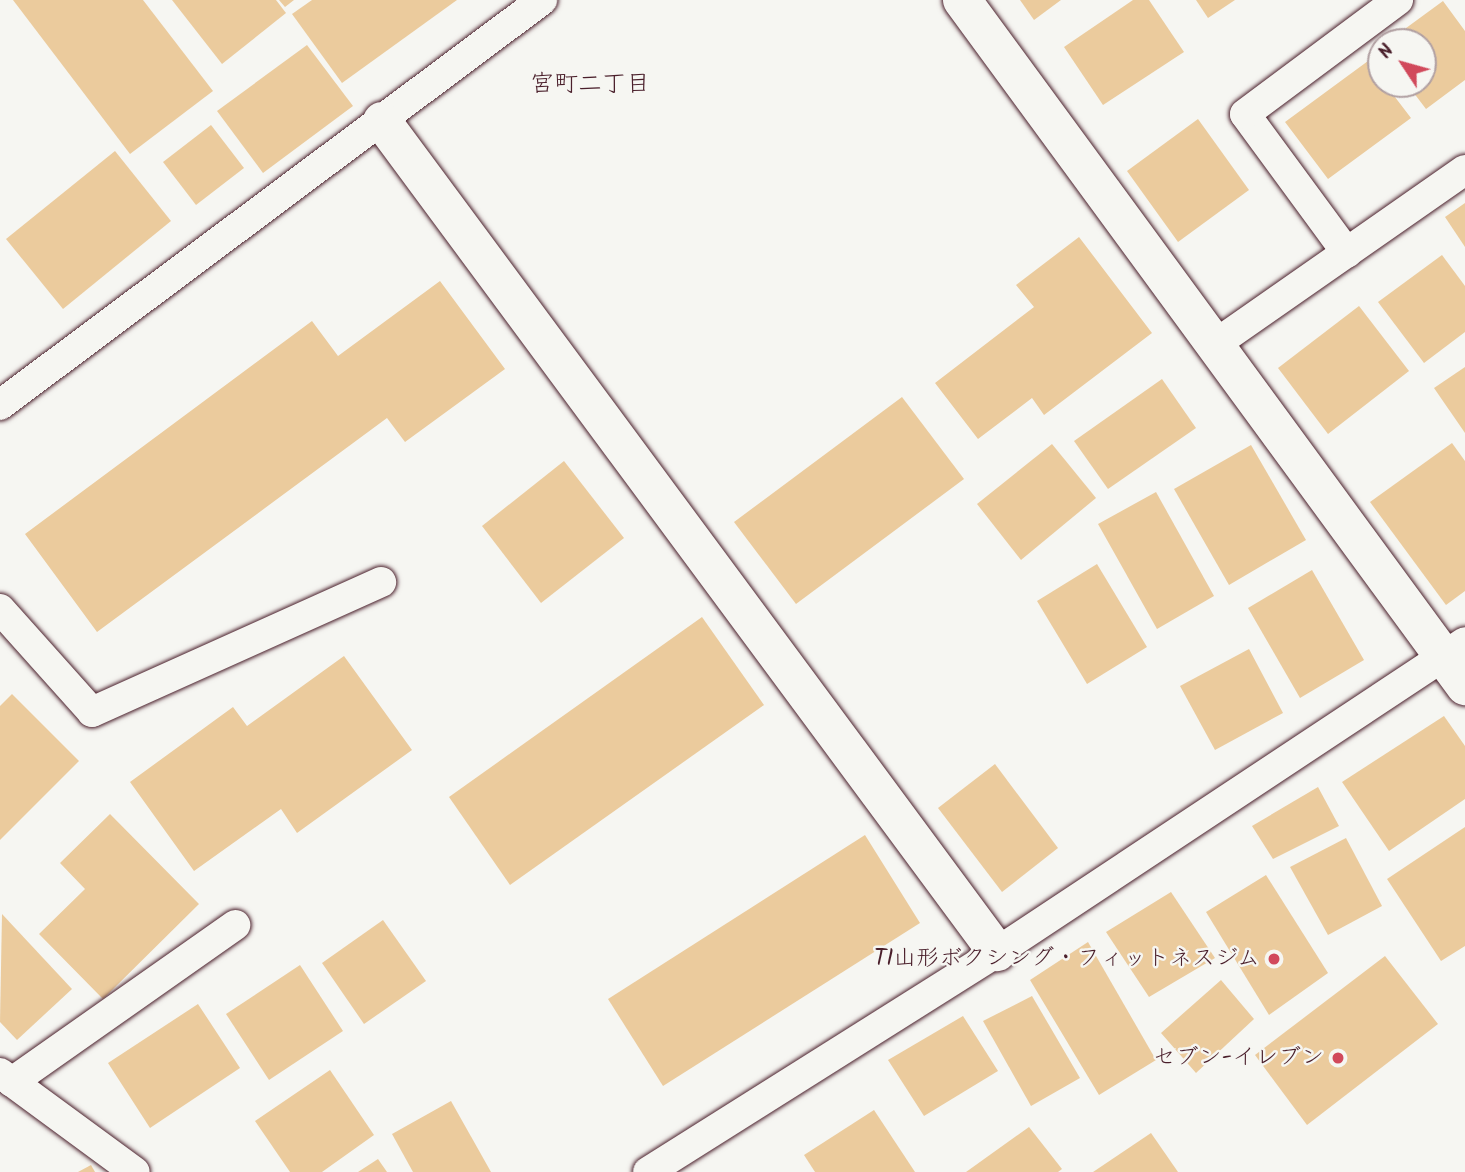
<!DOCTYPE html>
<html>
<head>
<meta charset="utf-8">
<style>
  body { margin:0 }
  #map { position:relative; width:1465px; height:1172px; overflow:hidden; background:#f6f6f2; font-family:Kalam,"Klee One",sans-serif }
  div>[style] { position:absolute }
  .building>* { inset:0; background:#ebcb9d }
  .roads { filter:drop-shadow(0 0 2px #4a1f2b) drop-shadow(0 0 2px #4a1f2b) }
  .service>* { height:30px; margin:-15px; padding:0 15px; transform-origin:15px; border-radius:15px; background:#f6f6f2 }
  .minor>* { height:38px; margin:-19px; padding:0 19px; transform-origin:19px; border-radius:19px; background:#f6f6f2 }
  .dots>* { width:19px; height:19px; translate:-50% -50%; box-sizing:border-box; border:4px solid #f6f6f2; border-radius:50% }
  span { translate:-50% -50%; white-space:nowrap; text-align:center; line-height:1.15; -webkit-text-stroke:5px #f6f6f2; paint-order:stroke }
  .poi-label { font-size:23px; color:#4a1f2b }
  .right { translate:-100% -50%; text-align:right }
  .neighbourhood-label { font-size:24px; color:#4a1f2b }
  .north { position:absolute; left:1367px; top:28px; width:70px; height:70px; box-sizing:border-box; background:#f6f6f2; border:2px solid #b1a0a2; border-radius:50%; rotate:306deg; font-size:19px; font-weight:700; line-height:28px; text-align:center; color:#4a1f2b }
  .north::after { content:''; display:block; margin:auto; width:24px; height:32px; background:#d1495b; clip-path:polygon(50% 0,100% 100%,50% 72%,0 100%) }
</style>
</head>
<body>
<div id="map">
  <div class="building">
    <i style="clip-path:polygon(13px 0,143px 0,213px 91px,130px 154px)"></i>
    <i style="clip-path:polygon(172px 0,276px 0,286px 13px,222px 64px)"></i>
    <i style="clip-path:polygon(279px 0,294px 0,285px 7px)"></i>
    <i style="clip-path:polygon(312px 0,457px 0,342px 83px,292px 14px)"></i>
    <i style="clip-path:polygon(1020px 0,1061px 0,1034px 20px)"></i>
    <i style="clip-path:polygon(1133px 0,1149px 0,1184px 52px,1103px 105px,1064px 47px)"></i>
    <i style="clip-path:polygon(1196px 0,1235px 0,1208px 18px)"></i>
    <i style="clip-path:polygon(1443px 1px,1465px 31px,1465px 80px,1426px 109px,1407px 84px,1423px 84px,1423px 42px,1387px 42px)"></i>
    <i style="clip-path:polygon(307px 45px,353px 106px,263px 173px,217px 111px)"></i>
    <i style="clip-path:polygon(1368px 61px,1381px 79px,1381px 84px,1385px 84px,1411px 118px,1328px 179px,1285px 122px)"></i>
    <i style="clip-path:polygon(1198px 119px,1249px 190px,1178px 242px,1127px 171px)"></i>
    <i style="clip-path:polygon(211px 125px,244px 168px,196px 205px,163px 162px)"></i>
    <i style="clip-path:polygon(115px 151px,171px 221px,63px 309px,6px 239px)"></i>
    <i style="clip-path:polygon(1465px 203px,1465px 247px,1445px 217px)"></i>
    <i style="clip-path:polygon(1079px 237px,1152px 333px,1044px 415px,1032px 398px,978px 439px,935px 383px,1034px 307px,1016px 285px)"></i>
    <i style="clip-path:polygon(1442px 255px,1465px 286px,1465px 332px,1424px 363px,1378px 302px)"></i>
    <i style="clip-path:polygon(440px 281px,505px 369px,405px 442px,387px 418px,97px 632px,25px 534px,312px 321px,338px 356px)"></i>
    <i style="clip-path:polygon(1359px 306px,1409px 371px,1328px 434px,1278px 368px)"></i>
    <i style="clip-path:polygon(1465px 367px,1465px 433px,1434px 388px)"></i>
    <i style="clip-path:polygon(1162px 379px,1196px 428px,1108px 489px,1074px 441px)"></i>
    <i style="clip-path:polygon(902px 397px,964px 479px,796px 604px,734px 522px)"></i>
    <i style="clip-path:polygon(1452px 443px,1465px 461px,1465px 591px,1446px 605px,1370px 502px)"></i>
    <i style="clip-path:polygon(1052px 444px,1096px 498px,1021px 560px,977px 504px)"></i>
    <i style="clip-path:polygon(1251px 445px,1306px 540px,1229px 585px,1174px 489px)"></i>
    <i style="clip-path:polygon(564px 461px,624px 538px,541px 603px,482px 526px)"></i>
    <i style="clip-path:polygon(1156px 492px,1214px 596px,1157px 629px,1098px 524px)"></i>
    <i style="clip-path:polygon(1097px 564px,1147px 647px,1087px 684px,1037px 601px)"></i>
    <i style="clip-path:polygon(1312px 570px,1364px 660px,1300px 698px,1248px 608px)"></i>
    <i style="clip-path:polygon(702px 617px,764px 705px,510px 885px,449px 797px)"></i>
    <i style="clip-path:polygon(1249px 649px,1283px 713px,1215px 750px,1180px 686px)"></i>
    <i style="clip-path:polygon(344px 656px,412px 750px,297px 833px,281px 809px,194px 871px,130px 782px,233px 707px,247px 726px)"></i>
    <i style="clip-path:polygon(12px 694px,79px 761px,0 840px,0 706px)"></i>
    <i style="clip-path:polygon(1444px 716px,1465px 746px,1465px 799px,1389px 851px,1342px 782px)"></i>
    <i style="clip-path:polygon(995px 764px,1058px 848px,1002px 892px,938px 808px)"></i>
    <i style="clip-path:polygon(1318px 787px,1339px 826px,1273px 859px,1252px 826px)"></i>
    <i style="clip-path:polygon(110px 814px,199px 904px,103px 999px,39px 934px,85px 889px,60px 863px)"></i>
    <i style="clip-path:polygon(1465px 827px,1465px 946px,1441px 961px,1387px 879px)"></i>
    <i style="clip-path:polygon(865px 835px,920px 923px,663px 1086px,608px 999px)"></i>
    <i style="clip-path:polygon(1346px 838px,1382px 906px,1328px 935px,1290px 867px)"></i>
    <i style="clip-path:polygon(1266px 875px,1328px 973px,1269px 1015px,1206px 912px)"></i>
    <i style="clip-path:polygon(1171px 892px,1215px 958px,1149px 997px,1106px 932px)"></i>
    <i style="clip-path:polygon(2px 914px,72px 989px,17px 1040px,0 1022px)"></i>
    <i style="clip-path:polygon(383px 920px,426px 981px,364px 1024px,322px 963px)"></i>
    <i style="clip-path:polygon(1088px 942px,1156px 1060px,1099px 1095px,1030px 980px)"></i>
    <i style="clip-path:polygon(1385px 956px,1438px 1024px,1307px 1125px,1255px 1055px)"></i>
    <i style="clip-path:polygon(300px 965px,343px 1031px,269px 1080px,226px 1014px)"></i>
    <i style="clip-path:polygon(1221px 980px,1254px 1019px,1196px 1073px,1161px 1033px)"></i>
    <i style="clip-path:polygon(1032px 996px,1080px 1078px,1031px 1106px,983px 1021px)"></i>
    <i style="clip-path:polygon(198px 1004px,240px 1068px,150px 1128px,108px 1063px)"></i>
    <i style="clip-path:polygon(963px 1016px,998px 1071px,924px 1116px,888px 1060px)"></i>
    <i style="clip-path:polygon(330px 1070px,374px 1135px,322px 1172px,290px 1172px,255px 1121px)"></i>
    <i style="clip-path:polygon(451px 1101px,491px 1172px,413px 1172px,392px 1134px)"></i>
    <i style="clip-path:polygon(874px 1110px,915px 1172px,815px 1172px,804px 1155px)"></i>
    <i style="clip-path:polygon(1029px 1127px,1062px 1169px,1058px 1172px,966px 1172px)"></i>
    <i style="clip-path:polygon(1151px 1133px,1178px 1172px,1093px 1172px)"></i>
    <i style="clip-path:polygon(378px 1159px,387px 1172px,358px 1172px)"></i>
    <i style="clip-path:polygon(91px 1165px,95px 1172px,78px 1172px)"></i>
  </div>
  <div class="roads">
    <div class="service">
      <i style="left:1347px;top:253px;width:172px;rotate:-126.3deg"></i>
      <i style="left:1245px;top:114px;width:191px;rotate:-36.7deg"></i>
      <i style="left:1214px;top:345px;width:306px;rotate:-34.9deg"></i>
      <i style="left:0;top:405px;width:677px;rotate:-36.77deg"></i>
      <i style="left:0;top:609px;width:138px;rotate:48.2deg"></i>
      <i style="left:92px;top:712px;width:317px;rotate:-24.2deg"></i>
      <i style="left:0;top:1073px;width:167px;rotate:36.3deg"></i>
      <i style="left:12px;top:1082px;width:273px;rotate:-35.1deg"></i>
      <i style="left:648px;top:1172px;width:413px;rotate:-32.2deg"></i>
      <i style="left:997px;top:952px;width:561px;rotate:-33.52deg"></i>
    </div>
    <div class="minor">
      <i style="left:962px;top:0;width:851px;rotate:53.75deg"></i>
      <i style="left:382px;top:121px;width:1034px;rotate:53.5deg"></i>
    </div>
  </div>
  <div class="dots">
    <i style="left:1274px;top:959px;background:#d1495b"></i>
    <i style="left:1338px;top:1058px;background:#d1495b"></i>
  </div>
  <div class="poi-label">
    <span class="right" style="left:1260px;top:959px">TI山形ボクシング・フィットネスジム</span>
    <span class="right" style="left:1324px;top:1058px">セブン-イレブン</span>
  </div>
  <div class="neighbourhood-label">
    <span style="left:590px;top:85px">宮町二丁目</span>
  </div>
  <div class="north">N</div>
</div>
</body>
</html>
